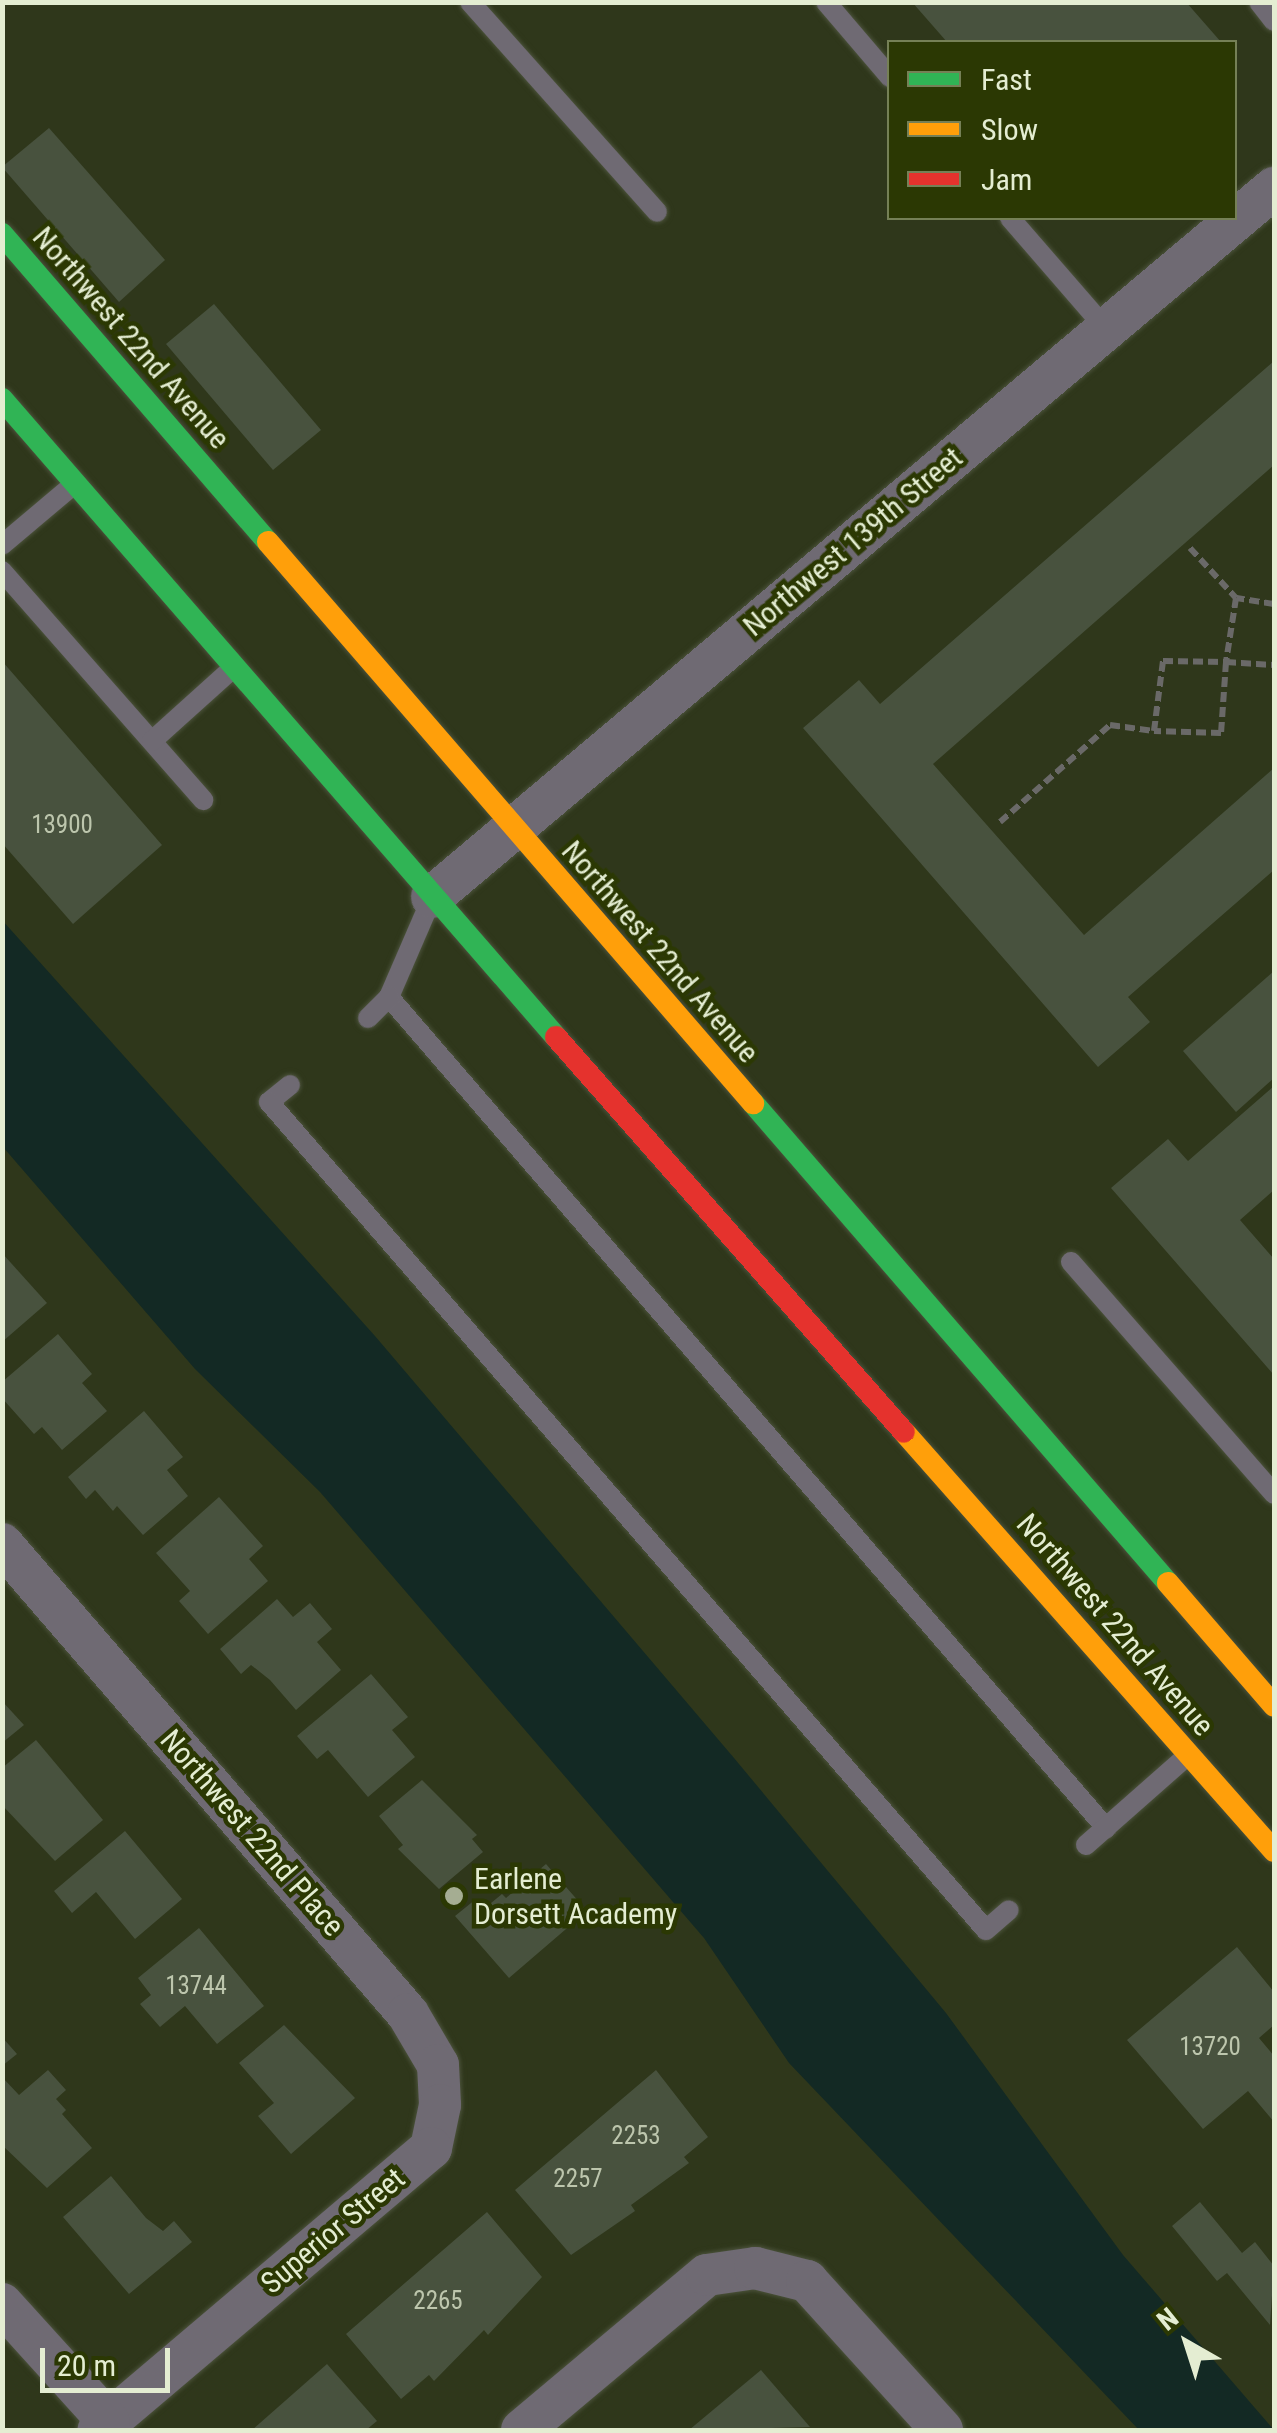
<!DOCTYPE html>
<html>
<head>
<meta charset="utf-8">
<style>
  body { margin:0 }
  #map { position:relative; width:1277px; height:2433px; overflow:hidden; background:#2f371b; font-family:"Roboto Condensed",sans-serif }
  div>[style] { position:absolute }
  .water>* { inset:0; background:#132924 }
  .building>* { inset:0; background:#48523e }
  .path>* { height:6px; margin-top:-3px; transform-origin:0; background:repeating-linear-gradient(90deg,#6a6968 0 10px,transparent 0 15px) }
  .roads { filter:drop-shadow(0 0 2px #4b523b) drop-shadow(0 0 2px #4b523b) }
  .lane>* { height:20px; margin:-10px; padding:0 10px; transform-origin:10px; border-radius:10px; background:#6f6a73 }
  .street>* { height:42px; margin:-21px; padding:0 21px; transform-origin:21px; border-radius:21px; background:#6f6a73 }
  .fast>* { height:22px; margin:-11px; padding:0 11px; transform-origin:11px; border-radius:11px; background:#30b455 }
  .slow>* { height:22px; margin:-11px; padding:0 11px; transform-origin:11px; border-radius:11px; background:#ff9f0a }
  .jam>* { height:22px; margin:-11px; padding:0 11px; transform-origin:11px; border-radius:11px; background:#e5322d }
  .dots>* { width:28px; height:28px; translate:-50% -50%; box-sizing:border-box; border:5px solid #2b3803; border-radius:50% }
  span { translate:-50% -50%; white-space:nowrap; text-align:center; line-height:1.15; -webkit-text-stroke:9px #2b3803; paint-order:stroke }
  .number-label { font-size:25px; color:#bdc6ad }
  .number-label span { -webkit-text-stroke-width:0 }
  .street-label { font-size:30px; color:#e4edd2 }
  .poi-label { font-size:30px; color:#e4edd2 }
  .left { translate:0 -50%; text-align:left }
  .frame { position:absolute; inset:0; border:5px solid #e4edd2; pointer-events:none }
  .legend { position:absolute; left:887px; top:40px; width:350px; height:180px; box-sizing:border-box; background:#2b3803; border:2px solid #758056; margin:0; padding:12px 18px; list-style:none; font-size:30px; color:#e4edd2 }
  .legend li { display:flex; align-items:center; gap:20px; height:50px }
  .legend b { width:50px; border:2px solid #758056 }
  .north { position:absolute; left:1137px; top:2293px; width:100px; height:100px; -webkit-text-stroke:8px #2b3803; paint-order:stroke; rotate:321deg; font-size:28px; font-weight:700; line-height:40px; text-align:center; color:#e4edd2 }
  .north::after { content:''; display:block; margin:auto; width:35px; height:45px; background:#e4edd2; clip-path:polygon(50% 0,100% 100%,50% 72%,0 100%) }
  .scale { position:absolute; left:40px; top:2348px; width:130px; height:45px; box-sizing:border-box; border:5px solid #e4edd2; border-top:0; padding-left:12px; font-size:30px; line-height:35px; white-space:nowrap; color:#e4edd2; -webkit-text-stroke:8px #2b3803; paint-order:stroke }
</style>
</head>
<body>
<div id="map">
  <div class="water">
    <i style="clip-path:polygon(2px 920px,375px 1336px,734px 1758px,946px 2013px,1123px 2255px,1274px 2430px,1139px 2430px,789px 2063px,704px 1938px,320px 1492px,195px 1369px,3px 1147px)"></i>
  </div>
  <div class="building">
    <i style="clip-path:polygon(912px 2px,1186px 2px,1221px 42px,947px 42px)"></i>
    <i style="clip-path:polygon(49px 128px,165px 260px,119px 302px,2px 167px)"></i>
    <i style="clip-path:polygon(214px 304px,321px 430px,273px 470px,166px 344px)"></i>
    <i style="clip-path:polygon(1274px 361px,1274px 465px,933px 764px,1084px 935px,1274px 768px,1274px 870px,1128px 997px,1150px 1022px,1098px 1067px,803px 728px,859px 680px,880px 704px)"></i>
    <i style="clip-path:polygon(2px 661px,162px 845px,73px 924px,2px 843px)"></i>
    <i style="clip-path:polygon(1274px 971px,1274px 1078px,1236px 1112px,1183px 1051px)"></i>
    <i style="clip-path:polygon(1274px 1086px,1274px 1190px,1240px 1220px,1274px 1259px,1274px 1375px,1111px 1188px,1168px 1139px,1188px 1161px)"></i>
    <i style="clip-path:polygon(2px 1253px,47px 1303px,2px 1342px)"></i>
    <i style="clip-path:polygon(58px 1334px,92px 1374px,82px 1383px,107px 1411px,62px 1450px,42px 1427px,34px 1434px,2px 1398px,2px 1382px)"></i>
    <i style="clip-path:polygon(144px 1411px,183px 1457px,167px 1470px,188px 1496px,143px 1535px,117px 1506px,113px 1511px,95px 1490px,86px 1499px,68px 1477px)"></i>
    <i style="clip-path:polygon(219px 1497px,263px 1546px,249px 1559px,268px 1581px,208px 1634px,179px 1601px,190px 1591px,156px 1553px)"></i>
    <i style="clip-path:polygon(277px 1599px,293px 1617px,310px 1603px,332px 1629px,317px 1642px,341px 1670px,296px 1710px,270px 1680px,251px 1665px,241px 1674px,220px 1649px)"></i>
    <i style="clip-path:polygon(371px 1674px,408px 1717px,392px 1730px,415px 1757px,368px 1797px,328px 1750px,317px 1759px,297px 1736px)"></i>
    <i style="clip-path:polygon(2px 1701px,24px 1725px,2px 1743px)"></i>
    <i style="clip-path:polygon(36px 1740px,103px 1820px,55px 1861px,2px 1805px,2px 1768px)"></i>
    <i style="clip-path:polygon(422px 1780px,477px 1835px,472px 1839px,483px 1852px,439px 1889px,398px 1849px,403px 1845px,379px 1816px)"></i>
    <i style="clip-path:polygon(125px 1831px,182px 1899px,135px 1939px,96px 1892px,72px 1913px,54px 1891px)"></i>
    <i style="clip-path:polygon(546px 1864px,587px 1911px,509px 1978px,455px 1916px,476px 1899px,485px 1908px,502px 1894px,506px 1898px)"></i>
    <i style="clip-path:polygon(199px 1928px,264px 2006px,217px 2044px,185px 2006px,160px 2027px,140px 2004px,151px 1995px,138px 1978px)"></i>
    <i style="clip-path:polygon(1237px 1947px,1274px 1992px,1274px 2025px,1259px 2038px,1274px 2056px,1274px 2122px,1248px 2091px,1203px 2129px,1127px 2040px)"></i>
    <i style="clip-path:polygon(284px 2025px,355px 2098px,291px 2154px,258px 2116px,274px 2103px,239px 2063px)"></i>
    <i style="clip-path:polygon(2px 2037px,17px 2054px,2px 2066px)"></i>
    <i style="clip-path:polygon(48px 2070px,66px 2090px,56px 2099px,66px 2110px,62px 2114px,92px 2148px,47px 2188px,2px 2145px,2px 2077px,19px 2095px)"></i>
    <i style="clip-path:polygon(656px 2070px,708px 2137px,684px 2157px,689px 2163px,631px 2205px,635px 2211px,571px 2255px,515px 2190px)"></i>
    <i style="clip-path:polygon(111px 2176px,146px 2218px,163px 2231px,174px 2221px,192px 2242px,129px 2294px,63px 2217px)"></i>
    <i style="clip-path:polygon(1200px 2202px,1242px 2253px,1255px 2242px,1274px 2266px,1270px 2325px,1227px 2273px,1217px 2281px,1172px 2226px)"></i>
    <i style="clip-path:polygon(487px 2212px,542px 2277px,488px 2335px,484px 2330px,434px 2381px,429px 2375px,401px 2399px,346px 2334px)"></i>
    <i style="clip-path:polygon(327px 2364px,377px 2421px,366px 2430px,252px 2430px)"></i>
    <i style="clip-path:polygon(761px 2370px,810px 2427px,689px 2430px)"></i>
  </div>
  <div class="path">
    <i style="left:1190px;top:548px;width:68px;rotate:47.4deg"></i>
    <i style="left:1274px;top:604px;width:38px;rotate:-171deg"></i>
    <i style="left:1236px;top:598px;width:65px;rotate:98.9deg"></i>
    <i style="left:1226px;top:662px;width:48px;rotate:3.6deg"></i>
    <i style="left:1000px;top:822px;width:147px;rotate:-41.4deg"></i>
    <i style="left:1110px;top:725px;width:44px;rotate:7.8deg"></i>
    <i style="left:1154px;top:731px;width:71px;rotate:-82.7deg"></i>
    <i style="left:1163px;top:661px;width:63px;rotate:0.9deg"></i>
    <i style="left:1226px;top:662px;width:71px;rotate:94deg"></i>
    <i style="left:1221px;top:733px;width:67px;rotate:-178.3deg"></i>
  </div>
  <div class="roads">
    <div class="lane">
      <i style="left:470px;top:2px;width:281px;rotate:48.3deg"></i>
      <i style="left:826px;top:2px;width:99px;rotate:49.5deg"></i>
      <i style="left:1259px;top:2px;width:24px;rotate:52deg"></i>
      <i style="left:1010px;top:218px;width:147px;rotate:49.1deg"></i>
      <i style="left:2px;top:545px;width:93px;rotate:-40.2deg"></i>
      <i style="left:2px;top:571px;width:305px;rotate:48.7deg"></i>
      <i style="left:152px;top:741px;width:108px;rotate:-42deg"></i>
      <i style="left:431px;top:900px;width:106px;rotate:113.4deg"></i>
      <i style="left:389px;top:997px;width:1098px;rotate:49.21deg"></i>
      <i style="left:368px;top:1018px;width:30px;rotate:-45deg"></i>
      <i style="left:290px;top:1085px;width:27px;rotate:141deg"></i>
      <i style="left:269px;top:1102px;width:1095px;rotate:49.11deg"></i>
      <i style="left:986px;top:1930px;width:30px;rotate:-41deg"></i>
      <i style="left:1071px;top:1262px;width:308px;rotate:48.8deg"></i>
      <i style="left:1086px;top:1845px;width:135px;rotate:-41.4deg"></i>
    </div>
    <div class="street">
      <i style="left:432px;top:897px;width:1101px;rotate:-40.1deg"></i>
      <i style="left:2px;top:1544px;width:621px;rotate:49.18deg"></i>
      <i style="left:408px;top:2014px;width:59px;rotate:59.5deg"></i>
      <i style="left:438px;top:2065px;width:40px;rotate:87.1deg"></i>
      <i style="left:440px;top:2105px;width:44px;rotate:101.8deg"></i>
      <i style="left:431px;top:2148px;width:436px;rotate:139.7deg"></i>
      <i style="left:2px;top:2304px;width:159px;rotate:47.8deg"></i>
      <i style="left:522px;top:2430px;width:241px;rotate:-40deg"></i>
      <i style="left:707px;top:2275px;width:49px;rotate:-8.3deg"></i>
      <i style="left:755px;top:2268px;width:54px;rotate:14deg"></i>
      <i style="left:807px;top:2281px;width:201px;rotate:47.8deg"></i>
    </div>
    <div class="fast">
      <i style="left:2px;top:234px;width:407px;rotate:49.2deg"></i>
      <i style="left:2px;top:399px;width:845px;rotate:49.03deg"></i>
      <i style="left:753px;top:1103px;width:635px;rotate:49.15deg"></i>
    </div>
    <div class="slow">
      <i style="left:268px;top:542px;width:742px;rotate:49.16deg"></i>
      <i style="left:904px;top:1432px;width:559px;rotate:48.55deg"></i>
      <i style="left:1168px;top:1583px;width:162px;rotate:49.2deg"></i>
    </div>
    <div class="jam">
      <i style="left:556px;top:1037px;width:526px;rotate:48.62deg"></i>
    </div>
  </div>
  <div class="dots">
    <i style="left:454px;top:1896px;background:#a5ad92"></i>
  </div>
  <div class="number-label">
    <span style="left:62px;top:825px">13900</span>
    <span style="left:196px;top:1986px">13744</span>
    <span style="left:1210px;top:2047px">13720</span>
    <span style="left:636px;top:2136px">2253</span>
    <span style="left:578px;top:2179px">2257</span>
    <span style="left:438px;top:2301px">2265</span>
  </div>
  <div class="street-label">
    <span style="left:131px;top:338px;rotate:49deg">Northwest 22nd Avenue</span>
    <span style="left:853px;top:542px;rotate:-40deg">Northwest 139th Street</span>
    <span style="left:660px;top:952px;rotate:49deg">Northwest 22nd Avenue</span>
    <span style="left:1115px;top:1625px;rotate:49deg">Northwest 22nd Avenue</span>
    <span style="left:252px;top:1833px;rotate:49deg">Northwest 22nd Place</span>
    <span style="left:333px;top:2231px;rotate:-40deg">Superior Street</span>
  </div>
  <div class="poi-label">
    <span class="left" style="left:474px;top:1896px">Earlene<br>Dorsett Academy</span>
  </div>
  <div class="frame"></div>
  <ul class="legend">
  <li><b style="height:12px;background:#30b455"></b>Fast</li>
  <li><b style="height:12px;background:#ff9f0a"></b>Slow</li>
  <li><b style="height:12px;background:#e5322d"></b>Jam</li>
  </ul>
  <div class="north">N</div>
  <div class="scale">20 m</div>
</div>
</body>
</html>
